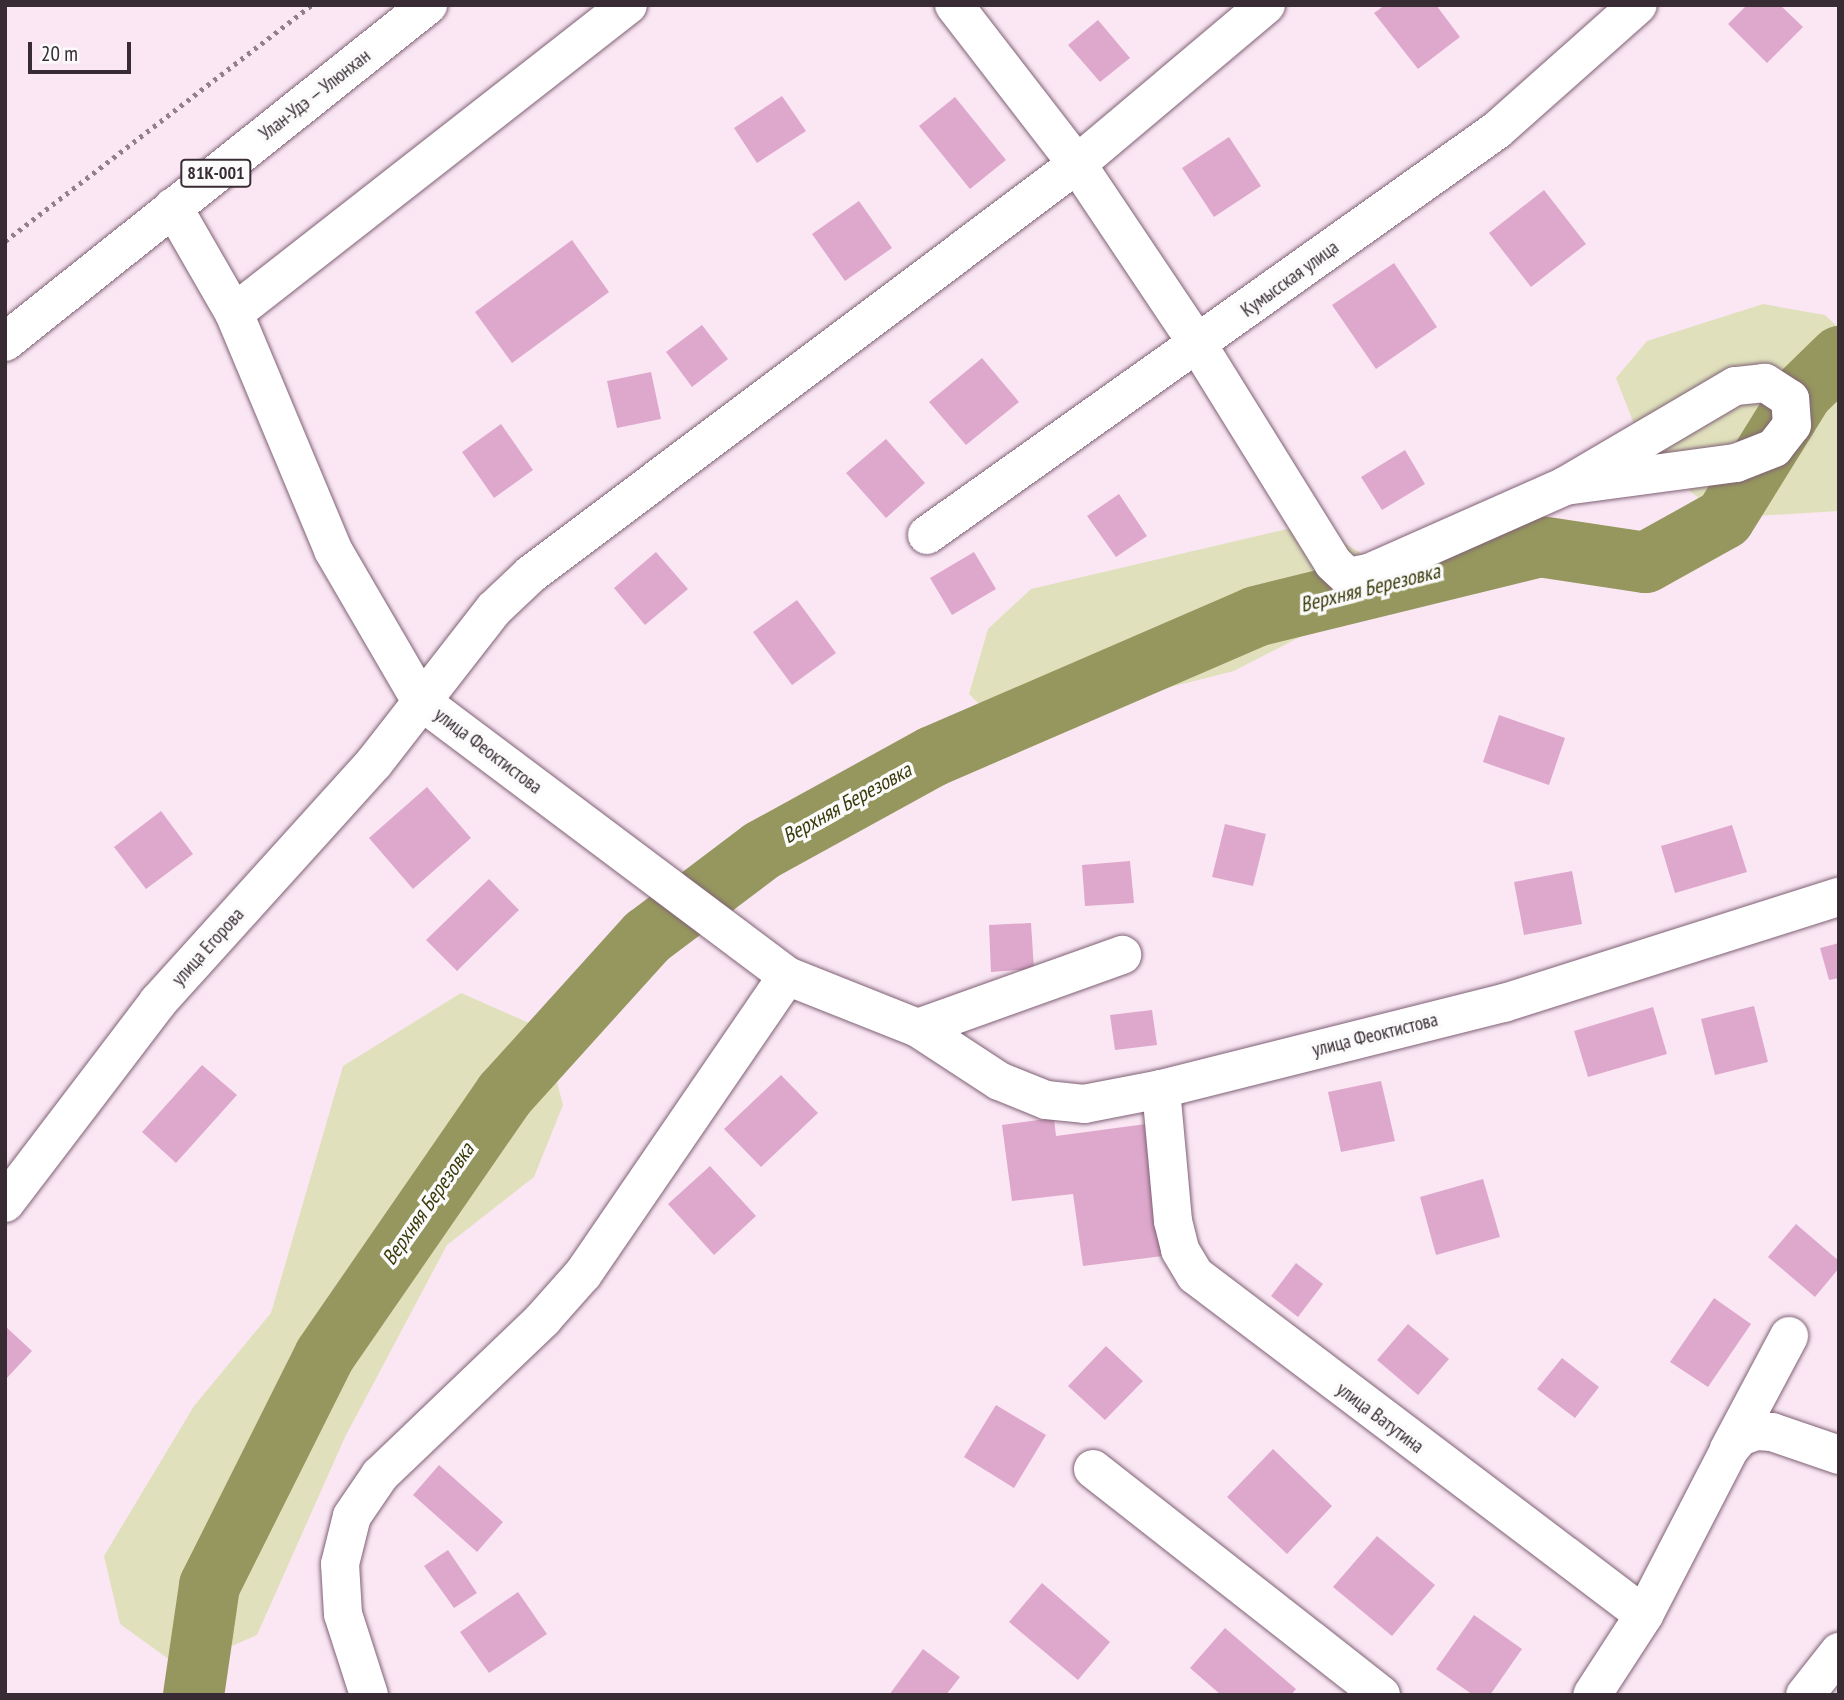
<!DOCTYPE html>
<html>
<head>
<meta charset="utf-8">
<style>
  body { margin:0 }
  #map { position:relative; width:1844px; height:1700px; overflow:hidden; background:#fbe7f4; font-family:"PT Sans Narrow",sans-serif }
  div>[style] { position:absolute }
  .green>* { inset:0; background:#e0e1bc }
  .river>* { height:61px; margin:-30.5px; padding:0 30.5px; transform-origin:30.5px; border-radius:30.5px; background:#96975e }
  .building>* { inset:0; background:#dea8cc }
  .path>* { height:4.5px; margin-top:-2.25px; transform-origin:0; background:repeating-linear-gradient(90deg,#90808a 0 3.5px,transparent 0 8.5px) }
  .roads { filter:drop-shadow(0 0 2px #7f6175) drop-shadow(0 0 2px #7f6175) }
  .minor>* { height:38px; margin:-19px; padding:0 19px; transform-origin:19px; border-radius:19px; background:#fff }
  .major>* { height:38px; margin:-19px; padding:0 19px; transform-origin:19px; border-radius:19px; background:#fff }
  span { translate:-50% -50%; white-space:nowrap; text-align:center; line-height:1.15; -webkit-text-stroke:7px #fbfbfb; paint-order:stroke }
  .shield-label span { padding:2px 5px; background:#fbfbfb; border:2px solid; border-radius:5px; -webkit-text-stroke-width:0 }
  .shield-label { font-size:18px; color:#382b34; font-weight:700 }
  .street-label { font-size:19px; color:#382b34 }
  .water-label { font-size:21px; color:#3a3a0b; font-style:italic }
  .frame { position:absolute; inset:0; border:7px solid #382b34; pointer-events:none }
  .scale { position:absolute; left:28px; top:42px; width:103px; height:32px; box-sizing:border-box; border:4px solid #382b34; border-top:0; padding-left:9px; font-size:21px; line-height:24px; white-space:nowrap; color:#382b34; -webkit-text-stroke:5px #fbfbfb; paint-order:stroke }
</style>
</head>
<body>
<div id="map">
  <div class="green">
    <i style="clip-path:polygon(1763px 304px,1825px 315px,1839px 328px,1839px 511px,1724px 518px,1647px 457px,1616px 378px,1647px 341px)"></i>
    <i style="clip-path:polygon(1313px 523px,1362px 554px,1354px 609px,1234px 671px,1004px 729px,969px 694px,988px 629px,1031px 589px)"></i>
    <i style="clip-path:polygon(461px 993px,543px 1029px,563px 1105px,534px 1177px,447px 1245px,345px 1437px,257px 1635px,181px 1668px,120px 1624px,104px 1556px,194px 1406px,271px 1313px,343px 1066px)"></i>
  </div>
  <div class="river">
    <i style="left:193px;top:1695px;width:111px;rotate:-81.7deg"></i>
    <i style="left:209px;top:1585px;width:257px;rotate:-63.4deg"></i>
    <i style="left:324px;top:1355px;width:317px;rotate:-55.4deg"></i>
    <i style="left:504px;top:1094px;width:213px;rotate:-47.9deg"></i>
    <i style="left:647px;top:936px;width:143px;rotate:-37deg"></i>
    <i style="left:761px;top:850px;width:195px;rotate:-28.8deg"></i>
    <i style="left:932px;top:756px;width:352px;rotate:-23.4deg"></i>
    <i style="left:1255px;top:616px;width:292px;rotate:-13.8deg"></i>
    <i style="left:1539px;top:546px;width:107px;rotate:8.6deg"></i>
    <i style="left:1645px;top:562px;width:90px;rotate:-29.1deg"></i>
    <i style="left:1724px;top:518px;width:148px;rotate:-58.2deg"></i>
    <i style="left:1802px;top:392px;width:52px;rotate:-44.2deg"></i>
  </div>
  <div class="building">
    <i style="clip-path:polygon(1385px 5px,1436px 5px,1460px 37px,1418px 69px,1374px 13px)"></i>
    <i style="clip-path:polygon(1747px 5px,1780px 5px,1803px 27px,1767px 63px,1728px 24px)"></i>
    <i style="clip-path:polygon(1098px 20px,1130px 58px,1100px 82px,1068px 45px)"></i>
    <i style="clip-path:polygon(782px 96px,806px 131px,757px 163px,734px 128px)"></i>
    <i style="clip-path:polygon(955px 97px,1006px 160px,970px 189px,919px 126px)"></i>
    <i style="clip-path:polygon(1229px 137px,1261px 186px,1214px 217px,1182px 168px)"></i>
    <i style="clip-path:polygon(1544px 190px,1586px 244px,1531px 287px,1489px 233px)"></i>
    <i style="clip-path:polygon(859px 201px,892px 248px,845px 281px,812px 234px)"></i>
    <i style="clip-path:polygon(572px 240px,609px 292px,512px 363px,475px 312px)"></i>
    <i style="clip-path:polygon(1394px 263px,1437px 327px,1376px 369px,1332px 305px)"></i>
    <i style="clip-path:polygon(702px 325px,728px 359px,692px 387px,666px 352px)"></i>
    <i style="clip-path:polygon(982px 358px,1019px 402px,966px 445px,929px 402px)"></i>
    <i style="clip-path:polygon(651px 372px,661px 419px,617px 428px,607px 381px)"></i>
    <i style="clip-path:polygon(501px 424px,533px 470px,494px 498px,462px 452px)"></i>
    <i style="clip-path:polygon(886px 439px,925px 483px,886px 518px,846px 473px)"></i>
    <i style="clip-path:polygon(1405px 450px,1425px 484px,1382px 510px,1361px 477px)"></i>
    <i style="clip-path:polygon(1119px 494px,1147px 536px,1116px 557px,1087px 516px)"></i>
    <i style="clip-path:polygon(656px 552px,688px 589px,645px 625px,614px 588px)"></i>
    <i style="clip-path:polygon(974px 552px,996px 589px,952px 615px,930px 578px)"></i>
    <i style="clip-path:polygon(797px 600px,836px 653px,792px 685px,753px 632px)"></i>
    <i style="clip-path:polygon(1499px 715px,1565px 738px,1549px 785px,1483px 762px)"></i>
    <i style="clip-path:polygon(427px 787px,471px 838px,413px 889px,369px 838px)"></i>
    <i style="clip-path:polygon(161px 811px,193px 854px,146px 889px,114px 847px)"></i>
    <i style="clip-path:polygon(1225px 824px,1266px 834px,1253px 886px,1212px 877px)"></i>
    <i style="clip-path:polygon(1732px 825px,1747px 872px,1675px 893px,1661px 846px)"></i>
    <i style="clip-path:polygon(1130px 861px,1134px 903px,1085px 906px,1082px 865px)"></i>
    <i style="clip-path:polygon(1572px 871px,1582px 924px,1524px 935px,1514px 882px)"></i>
    <i style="clip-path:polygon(489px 879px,519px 910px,457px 971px,426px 940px)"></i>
    <i style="clip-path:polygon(1031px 923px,1034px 969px,991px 972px,989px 925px)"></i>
    <i style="clip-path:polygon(1839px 943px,1839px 978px,1829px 980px,1820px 948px)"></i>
    <i style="clip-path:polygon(1754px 1006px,1768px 1062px,1715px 1075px,1701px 1019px)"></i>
    <i style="clip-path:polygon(1653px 1007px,1667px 1054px,1588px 1077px,1574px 1031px)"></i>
    <i style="clip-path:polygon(1152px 1010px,1157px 1045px,1115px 1050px,1110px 1015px)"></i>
    <i style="clip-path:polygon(202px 1065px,237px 1095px,176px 1163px,142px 1132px)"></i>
    <i style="clip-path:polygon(781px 1075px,818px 1113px,761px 1167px,724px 1129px)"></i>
    <i style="clip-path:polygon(1381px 1081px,1395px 1141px,1341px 1152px,1328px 1092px)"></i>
    <i style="clip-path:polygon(1054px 1118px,1056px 1136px,1146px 1124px,1163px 1256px,1083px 1266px,1073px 1194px,1012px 1201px,1002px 1125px)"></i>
    <i style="clip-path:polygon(710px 1166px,756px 1216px,714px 1255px,668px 1204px)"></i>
    <i style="clip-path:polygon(1483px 1179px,1500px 1237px,1436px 1255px,1420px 1197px)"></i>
    <i style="clip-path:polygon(1796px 1224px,1839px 1261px,1839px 1268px,1815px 1297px,1768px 1257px)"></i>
    <i style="clip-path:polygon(1296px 1263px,1323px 1284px,1298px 1317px,1271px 1296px)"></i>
    <i style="clip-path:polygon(1714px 1298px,1751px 1324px,1708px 1387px,1670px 1362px)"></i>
    <i style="clip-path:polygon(1408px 1324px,1449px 1359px,1418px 1395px,1377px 1360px)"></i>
    <i style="clip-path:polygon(5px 1326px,32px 1351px,5px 1380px)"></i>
    <i style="clip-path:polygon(1106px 1346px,1143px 1381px,1105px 1420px,1068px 1386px)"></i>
    <i style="clip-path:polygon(1562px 1358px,1599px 1387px,1575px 1418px,1537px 1389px)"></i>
    <i style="clip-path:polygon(996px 1405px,1046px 1435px,1014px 1488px,964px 1457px)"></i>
    <i style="clip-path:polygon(1273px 1449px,1332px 1506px,1287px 1554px,1227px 1497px)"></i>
    <i style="clip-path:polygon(439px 1465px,503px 1522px,477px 1552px,413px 1495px)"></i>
    <i style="clip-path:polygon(1377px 1536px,1435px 1585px,1392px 1636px,1333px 1587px)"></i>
    <i style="clip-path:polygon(448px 1550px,477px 1593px,454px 1608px,424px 1566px)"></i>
    <i style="clip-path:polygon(1042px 1583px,1110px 1642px,1078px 1680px,1009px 1622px)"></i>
    <i style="clip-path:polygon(518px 1592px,547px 1634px,489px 1673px,460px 1632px)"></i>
    <i style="clip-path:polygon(1474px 1615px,1522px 1649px,1490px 1695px,1473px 1695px,1436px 1669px)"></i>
    <i style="clip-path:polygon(1225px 1628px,1296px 1689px,1291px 1695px,1221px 1695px,1190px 1668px)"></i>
    <i style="clip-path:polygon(923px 1649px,960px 1677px,946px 1695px,889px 1695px)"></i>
  </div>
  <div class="path">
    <i style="left:5px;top:241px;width:386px;rotate:-37.6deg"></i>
  </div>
  <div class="roads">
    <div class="minor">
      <i style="left:954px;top:5px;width:201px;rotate:52.3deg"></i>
      <i style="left:1077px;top:164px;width:218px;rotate:56.2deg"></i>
      <i style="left:1198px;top:345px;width:256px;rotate:58.2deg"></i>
      <i style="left:1333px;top:563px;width:21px;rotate:43deg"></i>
      <i style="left:1348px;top:577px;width:21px;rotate:-11deg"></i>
      <i style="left:1369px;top:573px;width:214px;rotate:-23.9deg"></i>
      <i style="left:1565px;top:486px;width:173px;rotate:-7.7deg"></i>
      <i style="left:1736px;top:463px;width:41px;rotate:-21.5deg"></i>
      <i style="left:1774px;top:448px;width:29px;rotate:-52deg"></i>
      <i style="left:1792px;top:425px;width:26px;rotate:-94deg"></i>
      <i style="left:1790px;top:399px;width:30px;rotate:-147deg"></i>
      <i style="left:1765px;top:383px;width:30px;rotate:174deg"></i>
      <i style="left:1735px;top:386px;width:197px;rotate:149.5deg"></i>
      <i style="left:173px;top:207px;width:122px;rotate:60.1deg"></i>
      <i style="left:234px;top:313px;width:500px;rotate:-38.02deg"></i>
      <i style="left:234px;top:313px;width:257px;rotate:67.3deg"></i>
      <i style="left:333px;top:550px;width:175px;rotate:59.8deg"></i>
      <i style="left:421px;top:701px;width:458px;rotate:36.9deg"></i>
      <i style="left:787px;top:976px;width:141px;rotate:21.7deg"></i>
      <i style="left:918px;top:1028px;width:217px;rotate:-19.7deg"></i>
      <i style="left:927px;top:535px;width:699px;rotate:-35.39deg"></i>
      <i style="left:1497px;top:130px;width:188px;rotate:-41.6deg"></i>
      <i style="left:918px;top:1028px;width:97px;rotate:33.2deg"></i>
      <i style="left:999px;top:1081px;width:51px;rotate:22deg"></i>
      <i style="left:1046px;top:1100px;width:38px;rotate:6deg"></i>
      <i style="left:1084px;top:1104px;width:78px;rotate:-11deg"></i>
      <i style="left:1161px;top:1089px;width:354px;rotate:-14.1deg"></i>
      <i style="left:1504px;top:1003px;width:351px;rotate:-17.6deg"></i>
      <i style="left:1161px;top:1089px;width:133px;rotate:84.8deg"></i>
      <i style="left:1173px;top:1221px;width:30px;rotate:76deg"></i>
      <i style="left:1180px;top:1250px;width:29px;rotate:59deg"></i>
      <i style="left:1195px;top:1275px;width:563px;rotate:37.13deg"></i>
      <i style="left:1644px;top:1615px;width:95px;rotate:123deg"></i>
      <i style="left:5px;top:1203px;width:253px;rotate:-52.7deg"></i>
      <i style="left:158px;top:1002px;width:322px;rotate:-47.9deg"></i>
      <i style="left:374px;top:763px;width:195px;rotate:-52.1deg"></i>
      <i style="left:494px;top:609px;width:51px;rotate:-43.4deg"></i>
      <i style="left:531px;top:574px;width:683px;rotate:-36.9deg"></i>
      <i style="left:1077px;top:164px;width:247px;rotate:-40.1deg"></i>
      <i style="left:1729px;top:1449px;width:128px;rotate:-62deg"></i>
      <i style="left:1093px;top:1469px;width:366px;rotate:38.1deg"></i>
      <i style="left:1644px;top:1615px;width:186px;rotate:-62.7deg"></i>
      <i style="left:1729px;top:1450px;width:17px;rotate:-50deg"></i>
      <i style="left:1740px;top:1437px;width:17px;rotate:-21deg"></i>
      <i style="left:1756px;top:1431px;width:16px;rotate:4deg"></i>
      <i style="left:1772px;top:1432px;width:71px;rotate:18.9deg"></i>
      <i style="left:369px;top:1695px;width:85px;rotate:-107.8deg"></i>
      <i style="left:343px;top:1614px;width:50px;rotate:-93.4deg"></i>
      <i style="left:340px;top:1564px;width:49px;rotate:-76deg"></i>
      <i style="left:352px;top:1516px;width:50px;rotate:-55.7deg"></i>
      <i style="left:380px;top:1475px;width:226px;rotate:-43.7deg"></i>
      <i style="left:543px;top:1319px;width:60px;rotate:-48.4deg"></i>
      <i style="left:583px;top:1274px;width:361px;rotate:-55.6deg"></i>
      <i style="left:1805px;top:1695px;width:55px;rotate:-51.7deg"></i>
    </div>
    <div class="major">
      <i style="left:5px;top:342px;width:541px;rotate:-38.54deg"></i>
    </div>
  </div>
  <div class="shield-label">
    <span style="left:216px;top:173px">81К-001</span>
  </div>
  <div class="street-label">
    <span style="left:315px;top:95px;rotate:-38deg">Улан-Удэ — Улюнхан</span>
    <span style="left:1290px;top:279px;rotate:-36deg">Кумысская улица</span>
    <span style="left:488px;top:751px;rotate:37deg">улица Феоктистова</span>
    <span style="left:208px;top:947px;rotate:-48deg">улица Егорова</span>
    <span style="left:1375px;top:1035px;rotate:-14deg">улица Феоктистова</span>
    <span style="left:1380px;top:1418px;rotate:37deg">улица Ватутина</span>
  </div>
  <div class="water-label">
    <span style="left:1370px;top:588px;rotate:-14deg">Верхняя Березовка</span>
    <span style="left:847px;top:803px;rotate:-29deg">Верхняя Березовка</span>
    <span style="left:428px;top:1204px;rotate:-55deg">Верхняя Березовка</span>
  </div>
  <div class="frame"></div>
  <div class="scale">20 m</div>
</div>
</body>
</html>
